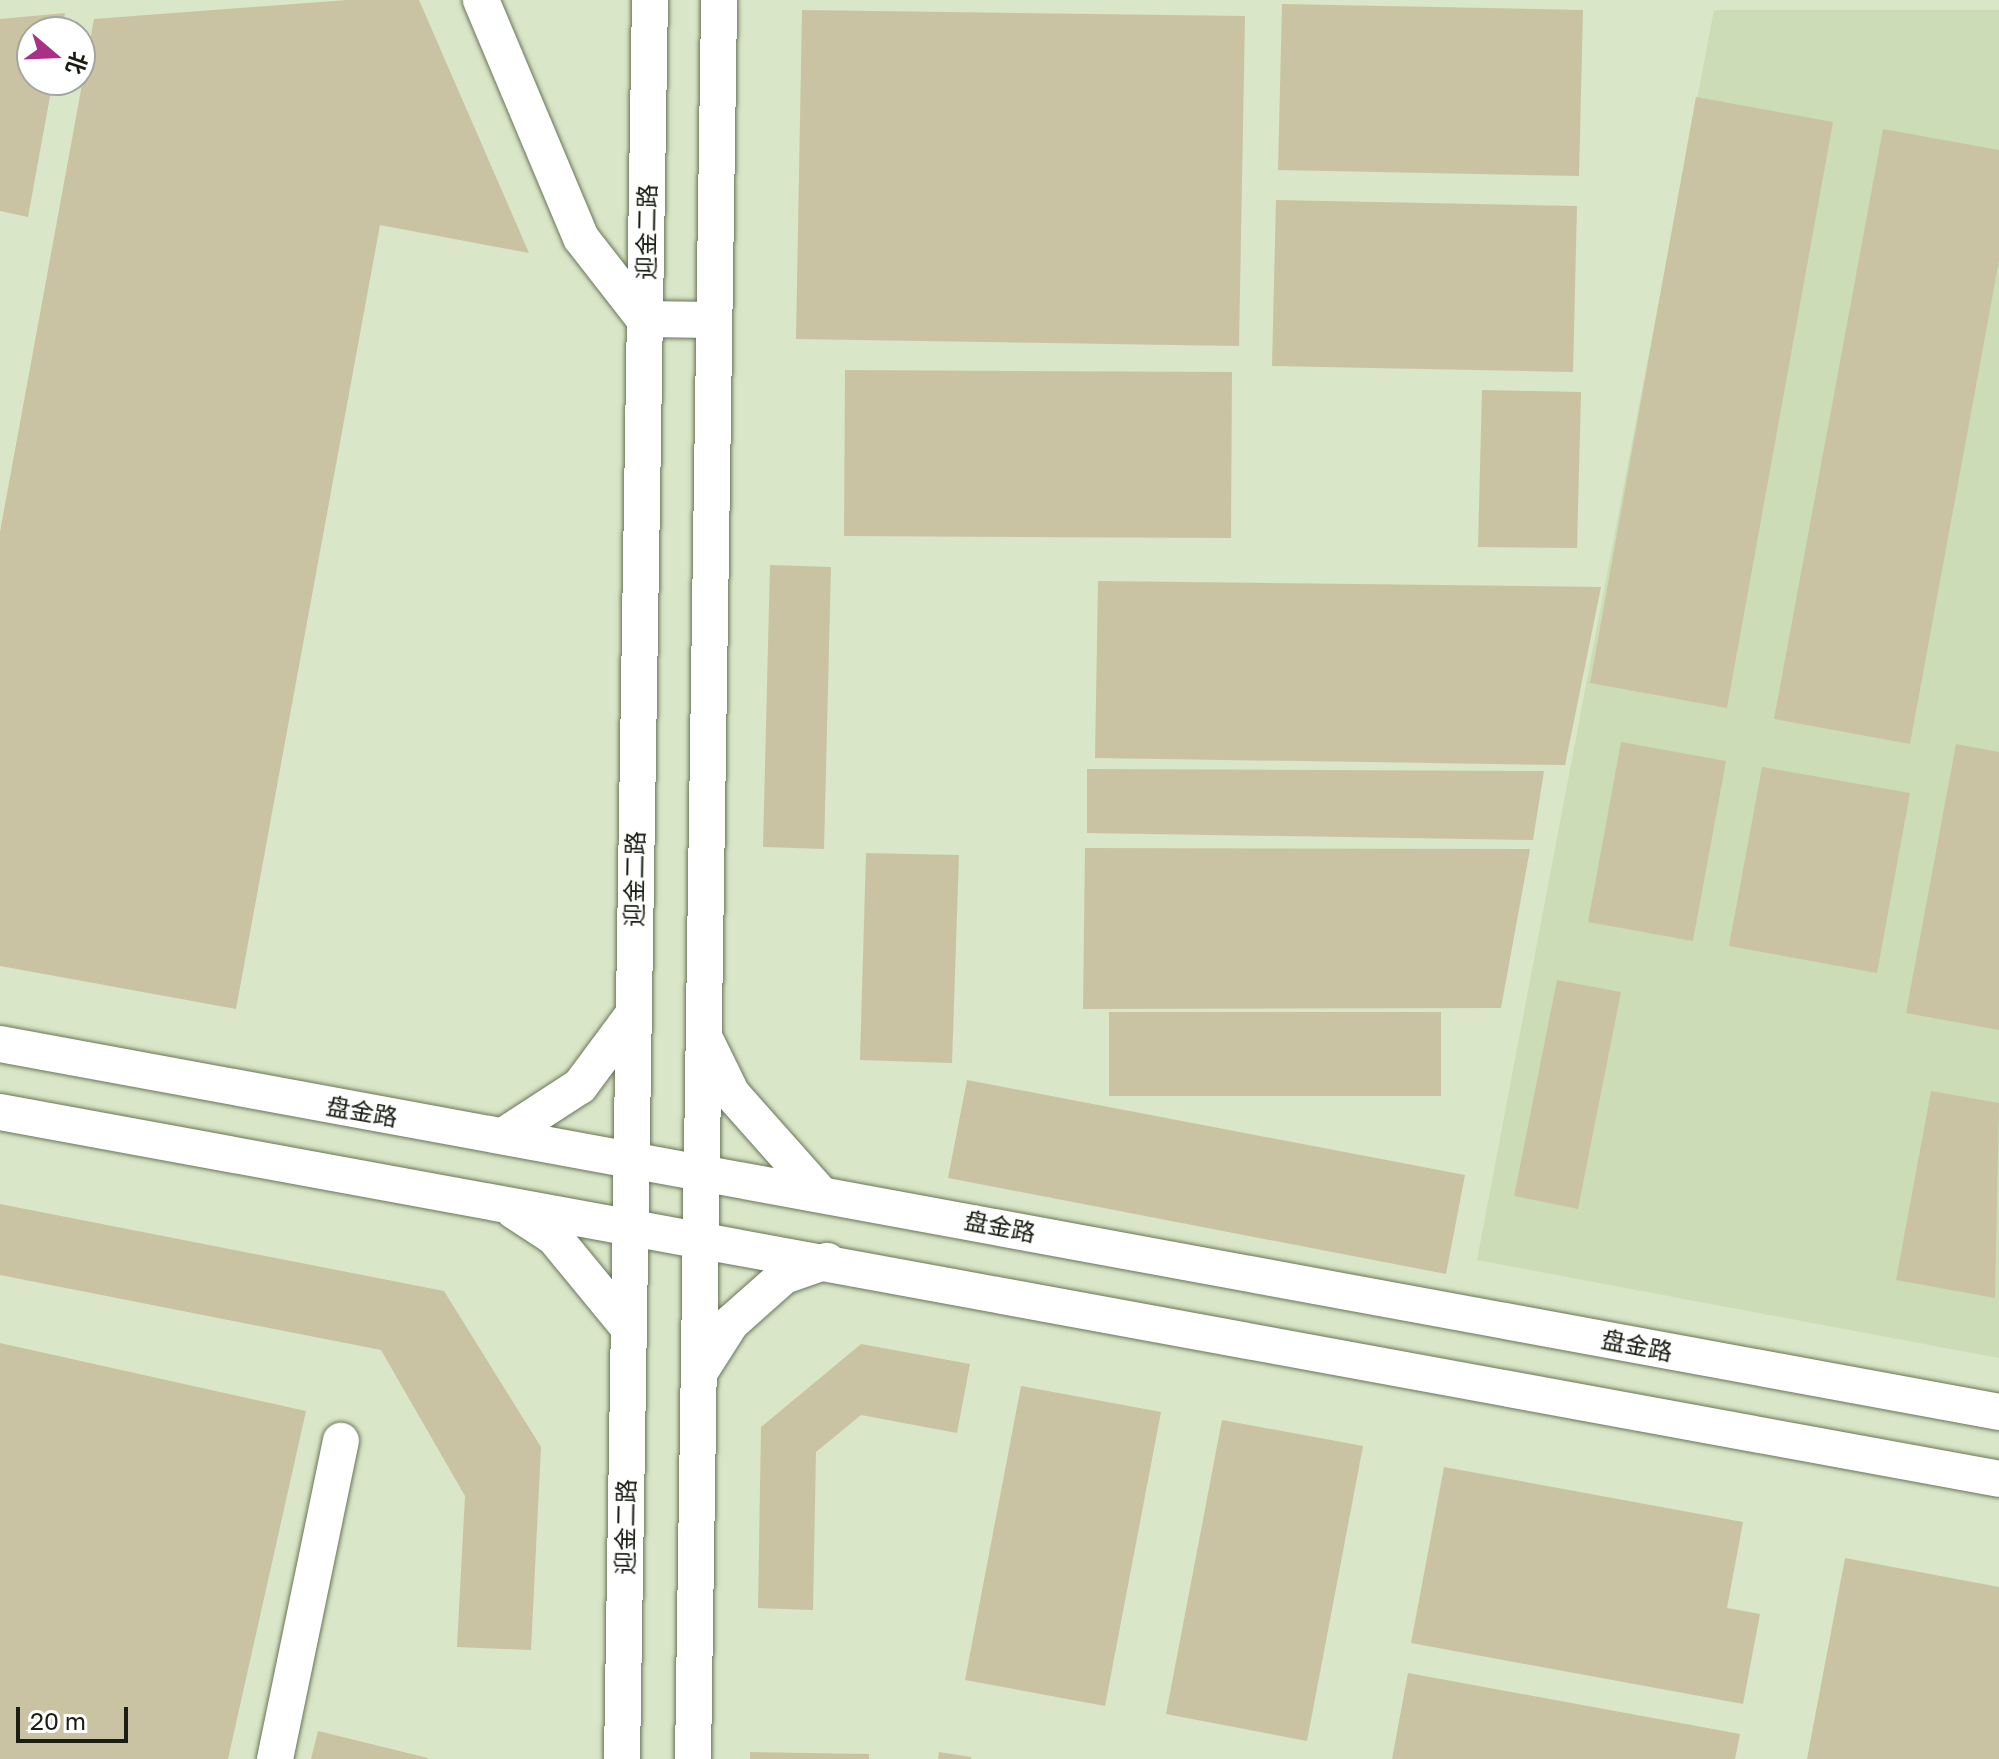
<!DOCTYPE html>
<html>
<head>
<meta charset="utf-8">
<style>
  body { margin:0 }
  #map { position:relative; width:1999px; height:1759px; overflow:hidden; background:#d9e6c7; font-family:"Golos Text","Noto Sans SC",sans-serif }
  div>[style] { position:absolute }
  .built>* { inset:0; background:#ccdcb7 }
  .building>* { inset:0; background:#cac3a3 }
  .roads { filter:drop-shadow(0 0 2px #697559) drop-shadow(0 0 2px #697559) }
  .minor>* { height:36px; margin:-18px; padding:0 18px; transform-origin:18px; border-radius:18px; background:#fff }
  span { translate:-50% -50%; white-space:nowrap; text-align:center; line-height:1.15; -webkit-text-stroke:8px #fff; paint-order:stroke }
  .street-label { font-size:24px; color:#191e13 }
  .north { position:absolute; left:16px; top:16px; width:80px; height:80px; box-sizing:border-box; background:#fff; border:2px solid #a3a5a1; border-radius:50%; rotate:109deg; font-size:22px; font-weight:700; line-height:32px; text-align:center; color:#191e13 }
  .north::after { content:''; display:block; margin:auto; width:28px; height:36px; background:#a93086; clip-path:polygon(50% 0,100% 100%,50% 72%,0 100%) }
  .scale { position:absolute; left:16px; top:1707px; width:112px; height:36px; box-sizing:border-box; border:4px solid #191e13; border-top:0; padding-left:10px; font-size:24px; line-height:28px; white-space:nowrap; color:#191e13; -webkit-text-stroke:6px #fff; paint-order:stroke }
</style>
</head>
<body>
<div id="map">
  <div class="built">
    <i style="clip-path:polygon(1714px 10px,1999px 10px,1999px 1358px,1477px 1260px)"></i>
  </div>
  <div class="building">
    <i style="clip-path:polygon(347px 0,419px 0,529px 253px,380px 225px,236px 1009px,0 966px,0 532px,94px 19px)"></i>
    <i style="clip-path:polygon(1282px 4px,1583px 10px,1579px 176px,1278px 170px)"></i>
    <i style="clip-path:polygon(802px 10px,1245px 16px,1239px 346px,796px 339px)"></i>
    <i style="clip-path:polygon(65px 13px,62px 32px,32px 32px,32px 80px,53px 80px,28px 217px,0 211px,0 19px)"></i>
    <i style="clip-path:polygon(1696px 97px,1833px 122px,1727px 708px,1590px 683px)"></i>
    <i style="clip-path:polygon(1883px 129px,1999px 150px,1999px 261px,1910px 744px,1774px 719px)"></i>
    <i style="clip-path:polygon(1276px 200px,1577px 206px,1573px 372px,1272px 366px)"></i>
    <i style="clip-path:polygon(845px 370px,1232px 372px,1231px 538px,844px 536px)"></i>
    <i style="clip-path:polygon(1482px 390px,1581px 392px,1577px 548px,1478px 547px)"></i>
    <i style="clip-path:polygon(770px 565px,831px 567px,824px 849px,763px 847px)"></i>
    <i style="clip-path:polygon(1098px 581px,1601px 587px,1565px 765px,1095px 758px)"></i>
    <i style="clip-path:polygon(1621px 742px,1726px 761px,1693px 941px,1588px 922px)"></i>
    <i style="clip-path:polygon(1956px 744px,1999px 752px,1999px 1030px,1906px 1013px)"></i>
    <i style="clip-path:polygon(1762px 767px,1910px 793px,1877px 973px,1729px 946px)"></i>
    <i style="clip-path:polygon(1087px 769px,1544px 771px,1533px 840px,1087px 833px)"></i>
    <i style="clip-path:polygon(1085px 848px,1530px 849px,1501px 1008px,1083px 1009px)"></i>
    <i style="clip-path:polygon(866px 853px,959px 855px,952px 1063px,860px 1060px)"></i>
    <i style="clip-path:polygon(1557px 980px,1621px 992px,1578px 1209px,1514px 1196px)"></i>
    <i style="clip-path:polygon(1109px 1012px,1441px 1012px,1441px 1096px,1109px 1096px)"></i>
    <i style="clip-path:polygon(967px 1080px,1465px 1175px,1446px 1274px,948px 1178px)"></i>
    <i style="clip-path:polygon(1931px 1091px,1999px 1103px,1995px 1298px,1896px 1280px)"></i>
    <i style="clip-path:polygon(0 1204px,444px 1291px,541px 1447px,531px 1650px,457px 1647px,465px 1496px,381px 1350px,0 1275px)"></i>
    <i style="clip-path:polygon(0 1343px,306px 1411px,228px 1759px,0 1759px)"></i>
    <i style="clip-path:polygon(861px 1344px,970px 1364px,957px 1433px,861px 1415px,816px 1452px,813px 1610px,758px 1608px,761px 1427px)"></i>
    <i style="clip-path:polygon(1021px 1386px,1161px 1412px,1105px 1706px,965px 1680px)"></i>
    <i style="clip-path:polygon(1222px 1420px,1363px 1446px,1307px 1741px,1166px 1714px)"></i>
    <i style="clip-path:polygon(1444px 1467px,1743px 1522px,1727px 1608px,1760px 1614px,1743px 1704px,1411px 1643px)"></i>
    <i style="clip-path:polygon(1845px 1558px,1999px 1587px,1999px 1759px,1807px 1759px)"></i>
    <i style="clip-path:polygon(1408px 1673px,1740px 1734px,1735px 1759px,1392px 1759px)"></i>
    <i style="clip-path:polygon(318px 1731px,428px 1758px,428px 1759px,311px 1759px)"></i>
    <i style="clip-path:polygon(750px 1752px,869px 1754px,869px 1759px,750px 1759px)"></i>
    <i style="clip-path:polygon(939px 1752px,971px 1757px,971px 1759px,938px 1759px)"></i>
  </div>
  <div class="roads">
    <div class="minor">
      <i style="left:481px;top:0;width:258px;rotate:67.2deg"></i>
      <i style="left:581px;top:238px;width:103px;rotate:52.1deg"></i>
      <i style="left:644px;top:319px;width:70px;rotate:0.8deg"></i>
      <i style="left:706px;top:1041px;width:59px;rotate:63.9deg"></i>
      <i style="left:732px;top:1094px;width:131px;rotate:48.4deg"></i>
      <i style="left:0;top:1044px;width:2033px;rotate:10.43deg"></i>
      <i style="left:0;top:1112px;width:2032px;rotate:10.4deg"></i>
      <i style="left:503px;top:1136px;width:92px;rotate:-33deg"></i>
      <i style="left:580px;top:1086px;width:87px;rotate:-53.4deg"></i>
      <i style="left:514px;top:1211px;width:48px;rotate:33deg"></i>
      <i style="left:554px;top:1237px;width:117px;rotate:50.6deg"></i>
      <i style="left:701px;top:1370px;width:56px;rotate:-57.4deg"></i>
      <i style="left:731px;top:1323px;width:71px;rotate:-41.6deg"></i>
      <i style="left:784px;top:1276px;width:46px;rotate:-19.2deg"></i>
      <i style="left:275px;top:1759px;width:325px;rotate:-78.3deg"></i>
      <i style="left:622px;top:1759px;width:1759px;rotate:-89.09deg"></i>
      <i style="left:693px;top:1759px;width:1759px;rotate:-89.15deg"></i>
    </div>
  </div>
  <div class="street-label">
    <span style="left:646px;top:232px;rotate:-89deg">迎金二路</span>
    <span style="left:634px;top:879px;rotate:-89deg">迎金二路</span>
    <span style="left:362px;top:1111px;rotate:10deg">盘金路</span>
    <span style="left:1000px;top:1226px;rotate:11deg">盘金路</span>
    <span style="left:1637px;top:1345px;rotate:11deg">盘金路</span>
    <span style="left:625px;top:1527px;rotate:-89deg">迎金二路</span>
  </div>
  <div class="north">北</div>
  <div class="scale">20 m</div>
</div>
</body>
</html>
